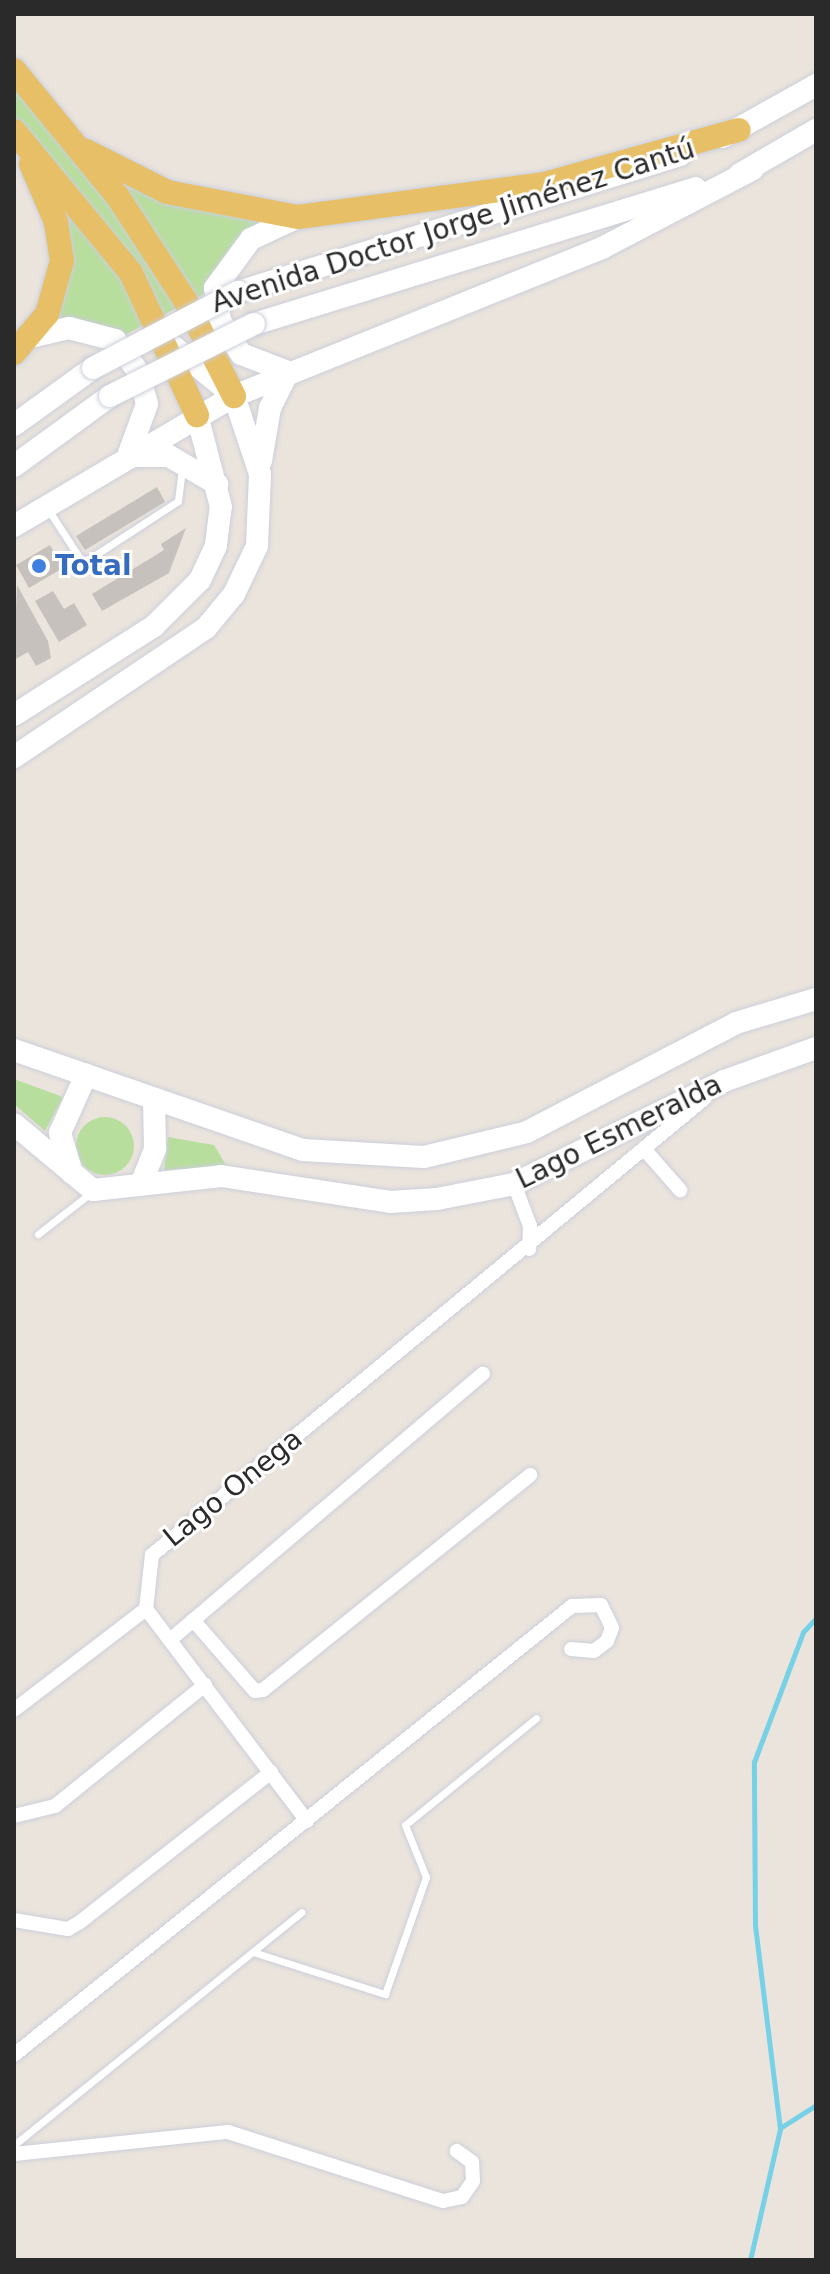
<!DOCTYPE html>
<html>
<head>
<meta charset="utf-8">
<style>
  body { margin:0 }
  #map { position:relative; width:830px; height:2274px; overflow:hidden; background:#ebe4dd; font-family:"DejaVu Sans",sans-serif }
  div>[style] { position:absolute }
  .green>* { inset:0; background:#b8de9d }
  .round { border-radius:50% }
  .stream>* { height:5px; margin:-2.5px; padding:0 2.5px; transform-origin:2.5px; border-radius:2.5px; background:#76d1e6 }
  .building>* { inset:0; background:#c6c1bc }
  .roads { filter:drop-shadow(0 0 2px #cbcfda) drop-shadow(0 0 2px #cbcfda) }
  .lane>* { height:7px; margin:-3.5px; padding:0 3.5px; transform-origin:3.5px; border-radius:3.5px; background:#fff }
  .street>* { height:14px; margin:-7px; padding:0 7px; transform-origin:7px; border-radius:7px; background:#fff }
  .secondary>* { height:22px; margin:-11px; padding:0 11px; transform-origin:11px; border-radius:11px; background:#fff }
  .primary>* { height:24px; margin:-12px; padding:0 12px; transform-origin:12px; border-radius:12px; background:#e7bf66 }
  .bridges { filter:drop-shadow(0 0 2px #cbcfda) drop-shadow(0 0 2px #cbcfda) }
  .secondary-bridge>* { height:22px; margin:-11px; padding:0 11px; transform-origin:11px; border-radius:11px; background:#fff }
  .dots>* { width:22px; height:22px; translate:-50% -50%; box-sizing:border-box; border:4px solid #fff; border-radius:50% }
  span { translate:-50% -50%; white-space:nowrap; text-align:center; line-height:1.15; -webkit-text-stroke:6px #fff; paint-order:stroke }
  .street-label { font-size:28px; color:#2a2a2a }
  .shop-label { font-size:28px; color:#366cbe; font-weight:700 }
  .left { translate:0 -50%; text-align:left }
  .frame { position:absolute; inset:0; border:16px solid #2a2a2a; pointer-events:none }
</style>
</head>
<body>
<div id="map">
  <div class="green">
    <i style="clip-path:polygon(14px 71px,86px 151px,126px 172px,298px 217px,250px 239px,215px 288px,115px 340px,30px 337px,62px 261px,14px 133px)"></i>
    <i style="clip-path:polygon(14px 1079px,63px 1097px,45px 1131px,14px 1104px)"></i>
    <i class="round" style="left:76px;top:1117px;width:58px;height:58px"></i>
    <i style="clip-path:polygon(168px 1137px,214px 1145px,227px 1167px,164px 1170px)"></i>
  </div>
  <div class="stream">
    <i style="left:780px;top:2128px;width:43px;rotate:-32.6deg"></i>
    <i style="left:750px;top:2260px;width:134px;rotate:-77.1deg"></i>
    <i style="left:780px;top:2129px;width:206px;rotate:-97deg"></i>
    <i style="left:755px;top:1925px;width:163px;rotate:-90.4deg"></i>
    <i style="left:754px;top:1762px;width:139px;rotate:-69.3deg"></i>
    <i style="left:803px;top:1632px;width:19px;rotate:-47deg"></i>
  </div>
  <div class="building">
    <i style="clip-path:polygon(157px 487px,165px 502px,85px 550px,76px 536px)"></i>
    <i style="clip-path:polygon(186px 528px,169px 573px,102px 611px,92px 594px,164px 550px,161px 544px)"></i>
    <i style="clip-path:polygon(50px 545px,63px 568px,29px 588px,16px 565px)"></i>
    <i style="clip-path:polygon(17px 585px,48px 641px,51px 658px,36px 666px,28px 652px,14px 660px)"></i>
    <i style="clip-path:polygon(53px 591px,64px 609px,74px 603px,87px 625px,59px 642px,35px 601px)"></i>
  </div>
  <div class="roads">
    <div class="lane">
      <i style="left:49px;top:511px;width:62px;rotate:56.8deg"></i>
      <i style="left:83px;top:563px;width:113px;rotate:-33.1deg"></i>
      <i style="left:178px;top:501px;width:31px;rotate:-83deg"></i>
      <i style="left:38px;top:1234px;width:68px;rotate:-37.9deg"></i>
      <i style="left:253px;top:1952px;width:139px;rotate:17.7deg"></i>
      <i style="left:385px;top:1994px;width:124px;rotate:-70.7deg"></i>
      <i style="left:426px;top:1877px;width:56px;rotate:-112deg"></i>
      <i style="left:405px;top:1825px;width:169px;rotate:-39.2deg"></i>
      <i style="left:14px;top:2145px;width:370px;rotate:-39deg"></i>
    </div>
    <div class="street">
      <i style="left:644px;top:1149px;width:55px;rotate:48.7deg"></i>
      <i style="left:514px;top:1184px;width:45px;rotate:69.1deg"></i>
      <i style="left:530px;top:1226px;width:23px;rotate:92deg"></i>
      <i style="left:193px;top:1620px;width:94px;rotate:48.9deg"></i>
      <i style="left:255px;top:1691px;width:8px;rotate:-7deg"></i>
      <i style="left:263px;top:1690px;width:343px;rotate:-38.8deg"></i>
      <i style="left:170px;top:1640px;width:411px;rotate:-40.4deg"></i>
      <i style="left:14px;top:1710px;width:166px;rotate:-37.4deg"></i>
      <i style="left:14px;top:1816px;width:42px;rotate:-13.7deg"></i>
      <i style="left:55px;top:1806px;width:193px;rotate:-38.9deg"></i>
      <i style="left:307px;top:1821px;width:266px;rotate:-127.2deg"></i>
      <i style="left:146px;top:1609px;width:54px;rotate:-83.7deg"></i>
      <i style="left:152px;top:1555px;width:717px;rotate:-39.57deg"></i>
      <i style="left:14px;top:1920px;width:55px;rotate:9.5deg"></i>
      <i style="left:68px;top:1929px;width:14px;rotate:-30deg"></i>
      <i style="left:80px;top:1922px;width:243px;rotate:-38.1deg"></i>
      <i style="left:14px;top:2055px;width:716px;rotate:-38.82deg"></i>
      <i style="left:572px;top:1606px;width:29px;rotate:-2deg"></i>
      <i style="left:601px;top:1605px;width:25px;rotate:64deg"></i>
      <i style="left:612px;top:1628px;width:14px;rotate:111deg"></i>
      <i style="left:607px;top:1641px;width:16px;rotate:142deg"></i>
      <i style="left:594px;top:1651px;width:23px;rotate:-175deg"></i>
      <i style="left:14px;top:2154px;width:215px;rotate:-5.9deg"></i>
      <i style="left:228px;top:2132px;width:226px;rotate:17.8deg"></i>
      <i style="left:443px;top:2201px;width:19px;rotate:-12deg"></i>
      <i style="left:462px;top:2197px;width:19px;rotate:-55deg"></i>
      <i style="left:473px;top:2181px;width:19px;rotate:-93deg"></i>
      <i style="left:472px;top:2162px;width:19px;rotate:-144deg"></i>
    </div>
    <div class="secondary">
      <i style="left:723px;top:137px;width:107px;rotate:-29.2deg"></i>
      <i style="left:740px;top:174px;width:88px;rotate:-30.1deg"></i>
      <i style="left:238px;top:292px;width:463px;rotate:-17.2deg"></i>
      <i style="left:254px;top:324px;width:462px;rotate:-17.1deg"></i>
      <i style="left:30px;top:337px;width:40px;rotate:-13deg"></i>
      <i style="left:69px;top:328px;width:48px;rotate:14.6deg"></i>
      <i style="left:115px;top:340px;width:39px;rotate:54deg"></i>
      <i style="left:138px;top:372px;width:33px;rotate:74deg"></i>
      <i style="left:147px;top:404px;width:55px;rotate:110.1deg"></i>
      <i style="left:288px;top:372px;width:50px;rotate:-159deg"></i>
      <i style="left:241px;top:354px;width:40px;rotate:-122deg"></i>
      <i style="left:220px;top:320px;width:32px;rotate:-99deg"></i>
      <i style="left:215px;top:288px;width:61px;rotate:-53.7deg"></i>
      <i style="left:251px;top:239px;width:52px;rotate:-25.1deg"></i>
      <i style="left:14px;top:425px;width:97px;rotate:-35.8deg"></i>
      <i style="left:129px;top:456px;width:40px"></i>
      <i style="left:169px;top:456px;width:56px;rotate:30.3deg"></i>
      <i style="left:261px;top:461px;width:54px;rotate:-80.4deg"></i>
      <i style="left:270px;top:408px;width:40px;rotate:-63.4deg"></i>
      <i style="left:14px;top:466px;width:119px;rotate:-36.1deg"></i>
      <i style="left:14px;top:526px;width:256px;rotate:-30.6deg"></i>
      <i style="left:234px;top:396px;width:397px;rotate:-21.9deg"></i>
      <i style="left:602px;top:248px;width:170px;rotate:-27.6deg"></i>
      <i style="left:14px;top:715px;width:166px;rotate:-32.4deg"></i>
      <i style="left:154px;top:626px;width:65px;rotate:-45deg"></i>
      <i style="left:200px;top:580px;width:38px;rotate:-65deg"></i>
      <i style="left:216px;top:545px;width:38px;rotate:-83deg"></i>
      <i style="left:221px;top:507px;width:95px;rotate:-104.6deg"></i>
      <i style="left:14px;top:757px;width:231px;rotate:-33.9deg"></i>
      <i style="left:206px;top:628px;width:44px;rotate:-50.5deg"></i>
      <i style="left:234px;top:594px;width:53px;rotate:-64.4deg"></i>
      <i style="left:257px;top:546px;width:72px;rotate:-87.6deg"></i>
      <i style="left:260px;top:474px;width:82px;rotate:-108.4deg"></i>
      <i style="left:234px;top:396px;width:79px;rotate:-140.7deg"></i>
      <i style="left:14px;top:1050px;width:306px;rotate:19.1deg"></i>
      <i style="left:303px;top:1150px;width:121px;rotate:3.3deg"></i>
      <i style="left:424px;top:1157px;width:106px;rotate:-13.6deg"></i>
      <i style="left:527px;top:1132px;width:236px;rotate:-27.5deg"></i>
      <i style="left:736px;top:1023px;width:84px;rotate:-16.7deg"></i>
      <i style="left:14px;top:1124px;width:103px;rotate:39.9deg"></i>
      <i style="left:93px;top:1190px;width:129px;rotate:-6.2deg"></i>
      <i style="left:221px;top:1176px;width:171px;rotate:8.7deg"></i>
      <i style="left:390px;top:1202px;width:47px;rotate:-3.7deg"></i>
      <i style="left:437px;top:1199px;width:78px;rotate:-11deg"></i>
      <i style="left:514px;top:1184px;width:234px;rotate:-26.1deg"></i>
      <i style="left:724px;top:1081px;width:98px;rotate:-19.7deg"></i>
      <i style="left:72px;top:1173px;width:42px;rotate:-106.7deg"></i>
      <i style="left:60px;top:1133px;width:64px;rotate:-65.9deg"></i>
      <i style="left:141px;top:1184px;width:38px;rotate:-68deg"></i>
      <i style="left:155px;top:1149px;width:50px;rotate:-91.1deg"></i>
    </div>
    <div class="primary">
      <i style="left:14px;top:70px;width:164px;rotate:50.7deg"></i>
      <i style="left:118px;top:197px;width:123px;rotate:57deg"></i>
      <i style="left:185px;top:300px;width:108px;rotate:63deg"></i>
      <i style="left:14px;top:131px;width:184px;rotate:50.5deg"></i>
      <i style="left:131px;top:273px;width:157px;rotate:65.1deg"></i>
      <i style="left:86px;top:151px;width:91px;rotate:26.8deg"></i>
      <i style="left:167px;top:192px;width:133px;rotate:10.8deg"></i>
      <i style="left:298px;top:217px;width:248px;rotate:-7.6deg"></i>
      <i style="left:544px;top:184px;width:202px;rotate:-15.5deg"></i>
      <i style="left:14px;top:353px;width:51px;rotate:-49.8deg"></i>
      <i style="left:47px;top:314px;width:55px;rotate:-74.2deg"></i>
      <i style="left:62px;top:261px;width:39px;rotate:-99deg"></i>
      <i style="left:56px;top:222px;width:63px;rotate:-113.3deg"></i>
    </div>
  </div>
  <div class="bridges">
    <div class="secondary-bridge">
      <i style="left:93px;top:368px;width:164px;rotate:-27.7deg"></i>
      <i style="left:110px;top:396px;width:161px;rotate:-26.6deg"></i>
    </div>
  </div>
  <div class="dots">
    <i style="left:39px;top:566px;background:#3f7fe0"></i>
  </div>
  <div class="street-label">
    <span style="left:453px;top:226px;rotate:-18deg">Avenida Doctor Jorge Jiménez Cantú</span>
    <span style="left:619px;top:1132px;rotate:-26deg">Lago Esmeralda</span>
    <span style="left:233px;top:1488px;rotate:-39deg">Lago Onega</span>
  </div>
  <div class="shop-label">
    <span class="left" style="left:55px;top:566px">Total</span>
  </div>
  <div class="frame"></div>
</div>
</body>
</html>
